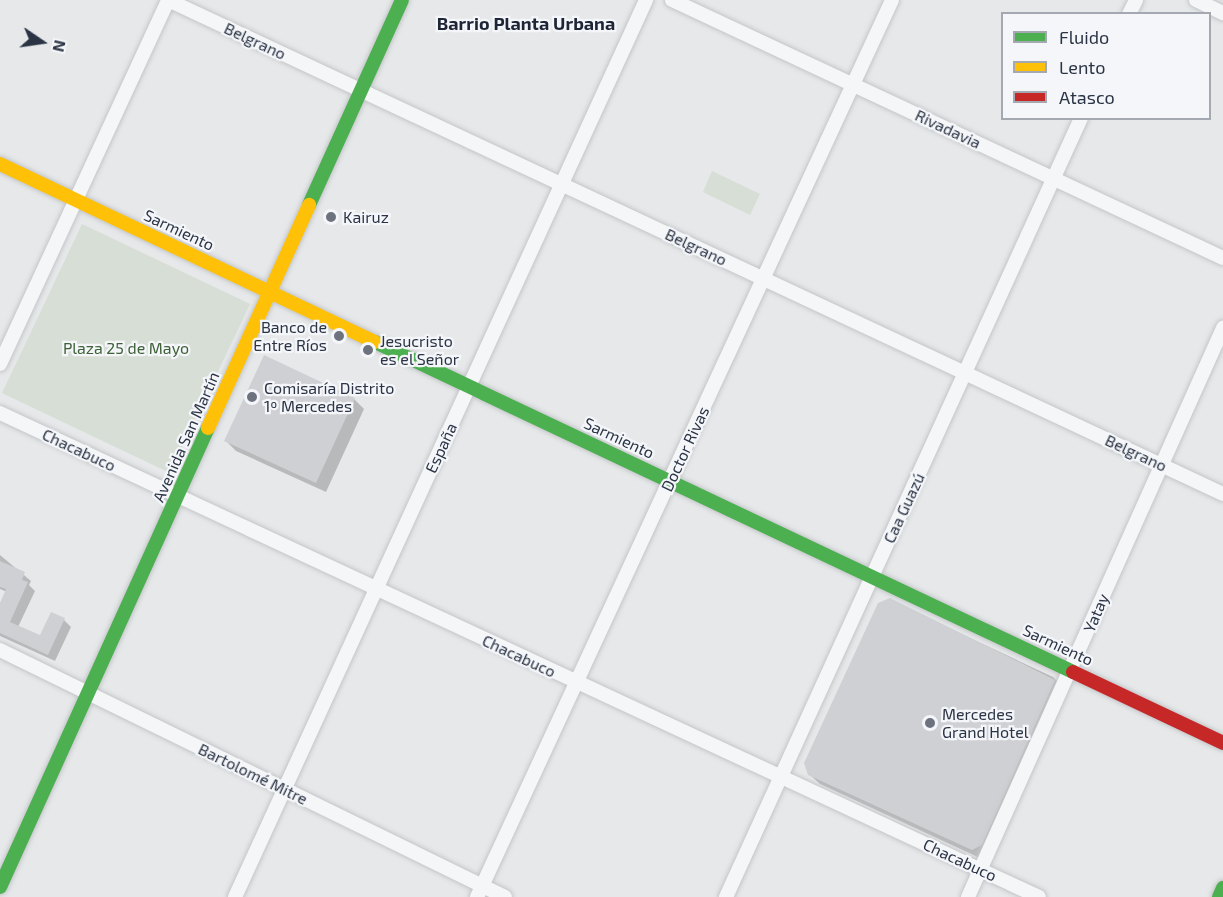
<!DOCTYPE html>
<html>
<head>
<meta charset="utf-8">
<style>
  body { margin:0 }
  #map { position:relative; width:1223px; height:897px; overflow:hidden; background:#e6e8ea; font-family:"Exo 2",sans-serif }
  div>[style] { position:absolute }
  .green>* { inset:0; background:#d6ded6 }
  .shadow>* { inset:0; background:#0003 }
  .building>* { inset:0; background:#ced0d3 }
  .roads { filter:drop-shadow(0 0 2px #c4c6c8) drop-shadow(0 0 2px #c4c6c8) }
  .street>* { height:14px; margin:-7px; padding:0 7px; transform-origin:7px; border-radius:7px; background:#f5f6f7 }
  .fast>* { height:14px; margin:-7px; padding:0 7px; transform-origin:7px; border-radius:7px; background:#4caf50 }
  .slow>* { height:14px; margin:-7px; padding:0 7px; transform-origin:7px; border-radius:7px; background:#ffc107 }
  .jam>* { height:14px; margin:-7px; padding:0 7px; transform-origin:7px; border-radius:7px; background:#c62828 }
  .dots>* { width:16px; height:16px; translate:-50% -50%; box-sizing:border-box; border:3px solid #f4f6f9; border-radius:50% }
  span { translate:-50% -50%; white-space:nowrap; text-align:center; line-height:1.15; -webkit-text-stroke:4.5px #f4f6f9; paint-order:stroke }
  .street-label { font-size:16px; color:#2b3445 }
  .poi-label { font-size:16px; color:#2b3445 }
  .left { translate:0 -50%; text-align:left }
  .right { translate:-100% -50%; text-align:right }
  .park-label { font-size:16px; color:#3f6138 }
  .neighbourhood-label { font-size:18px; color:#1d2536; font-weight:700 }
  .legend { position:absolute; left:1001px; top:12px; width:210px; height:108px; box-sizing:border-box; background:#f4f6f9; border:2px solid #a4a8b1; margin:0; padding:8px 10px; list-style:none; font-size:18px; color:#2b3445 }
  .legend li { display:flex; align-items:center; gap:12px; height:30px }
  .legend b { width:30px; border:2px solid #a4a8b1 }
  .north { position:absolute; left:12px; top:12px; width:60px; height:60px; -webkit-text-stroke:4px #f4f6f9; paint-order:stroke; rotate:103deg; font-size:16px; font-weight:700; line-height:24px; text-align:center; color:#2b3445 }
  .north::after { content:''; display:block; margin:auto; width:21px; height:27px; background:#2b3445; clip-path:polygon(50% 0,100% 100%,50% 72%,0 100%) }
</style>
</head>
<body>
<div id="map">
  <div class="green">
    <i style="clip-path:polygon(712px 171px,760px 194px,750px 215px,703px 192px)"></i>
    <i style="clip-path:polygon(82px 224px,250px 304px,170px 473px,2px 393px)"></i>
  </div>
  <div class="shadow">
    <i style="clip-path:polygon(354px 399px,364px 409px,326px 492px,236px 451px,226px 441px)"></i>
    <i style="clip-path:polygon(0 555px,31px 581px,29px 585px,35px 591px,18px 627px,41px 637px,64px 620px,71px 627px,55px 661px,0 636px,0 607px,7px 592px,0 589px)"></i>
    <i style="clip-path:polygon(889px 600px,1053px 677px,1063px 687px,982px 859px,820px 784px,809px 774px)"></i>
  </div>
  <div class="building">
    <i style="clip-path:polygon(264px 355px,355px 398px,316px 483px,224px 441px)"></i>
    <i style="clip-path:polygon(0 561px,25px 572px,22px 580px,28px 582px,10px 622px,40px 635px,51px 612px,65px 618px,48px 655px,0 633px,0 603px,6px 589px,0 587px)"></i>
    <i style="clip-path:polygon(890px 598px,1055px 680px,982px 845px,972px 850px,808px 775px,804px 763px,878px 603px)"></i>
  </div>
  <div class="roads">
    <div class="street">
      <i style="left:168px;top:0;width:1165px;rotate:25.09deg"></i>
      <i style="left:672px;top:0;width:608px;rotate:25.09deg"></i>
      <i style="left:1196px;top:0;width:30px;rotate:26deg"></i>
      <i style="left:1129px;top:14px;width:16px;rotate:-63deg"></i>
      <i style="left:0;top:364px;width:401px;rotate:-65.2deg"></i>
      <i style="left:0;top:413px;width:1146px;rotate:24.98deg"></i>
      <i style="left:0;top:650px;width:562px;rotate:26.06deg"></i>
      <i style="left:235px;top:897px;width:987px;rotate:-65.38deg"></i>
      <i style="left:477px;top:897px;width:988px;rotate:-65.17deg"></i>
      <i style="left:726px;top:897px;width:856px;rotate:-65.5deg"></i>
      <i style="left:968px;top:897px;width:624px;rotate:-65.86deg"></i>
    </div>
    <div class="fast">
      <i style="left:309px;top:205px;width:225px;rotate:-65.6deg"></i>
      <i style="left:375px;top:342px;width:772px;rotate:25.3deg"></i>
      <i style="left:0;top:887px;width:504px;rotate:-65.62deg"></i>
      <i style="left:1219px;top:897px;width:10px;rotate:-66deg"></i>
    </div>
    <div class="slow">
      <i style="left:0;top:164px;width:415px;rotate:25.4deg"></i>
      <i style="left:208px;top:428px;width:245px;rotate:-65.6deg"></i>
    </div>
    <div class="jam">
      <i style="left:1073px;top:672px;width:166px;rotate:25.3deg"></i>
    </div>
  </div>
  <div class="dots">
    <i style="left:331px;top:217px;background:#6c737f"></i>
    <i style="left:339px;top:336px;background:#6c737f"></i>
    <i style="left:368px;top:350px;background:#6c737f"></i>
    <i style="left:252px;top:397px;background:#6c737f"></i>
    <i style="left:930px;top:723px;background:#6c737f"></i>
  </div>
  <div class="street-label">
    <span style="left:255px;top:41px;rotate:25deg">Belgrano</span>
    <span style="left:948px;top:129px;rotate:25deg">Rivadavia</span>
    <span style="left:179px;top:230px;rotate:25deg">Sarmiento</span>
    <span style="left:696px;top:247px;rotate:25deg">Belgrano</span>
    <span style="left:186px;top:437px;rotate:-66deg">Avenida San Martín</span>
    <span style="left:619px;top:438px;rotate:25deg">Sarmiento</span>
    <span style="left:441px;top:448px;rotate:-65deg">España</span>
    <span style="left:685px;top:449px;rotate:-65deg">Doctor Rivas</span>
    <span style="left:79px;top:450px;rotate:25deg">Chacabuco</span>
    <span style="left:1136px;top:453px;rotate:25deg">Belgrano</span>
    <span style="left:904px;top:508px;rotate:-65deg">Caa Guazú</span>
    <span style="left:1096px;top:613px;rotate:-67deg">Yatay</span>
    <span style="left:1058px;top:645px;rotate:25deg">Sarmiento</span>
    <span style="left:519px;top:656px;rotate:25deg">Chacabuco</span>
    <span style="left:253px;top:774px;rotate:26deg">Bartolomé Mitre</span>
    <span style="left:960px;top:860px;rotate:25deg">Chacabuco</span>
  </div>
  <div class="poi-label">
    <span class="left" style="left:343px;top:217px">Kairuz</span>
    <span class="right" style="left:327px;top:336px">Banco de<br>Entre Ríos</span>
    <span class="left" style="left:380px;top:350px">Jesucristo<br>es el Señor</span>
    <span class="left" style="left:264px;top:397px">Comisaría Distrito<br>1º Mercedes</span>
    <span class="left" style="left:942px;top:723px">Mercedes<br>Grand Hotel</span>
  </div>
  <div class="park-label">
    <span style="left:126px;top:348px">Plaza 25 de Mayo</span>
  </div>
  <div class="neighbourhood-label">
    <span style="left:526px;top:23px">Barrio Planta Urbana</span>
  </div>
  <ul class="legend">
  <li><b style="height:8px;background:#4caf50"></b>Fluido</li>
  <li><b style="height:8px;background:#ffc107"></b>Lento</li>
  <li><b style="height:8px;background:#c62828"></b>Atasco</li>
  </ul>
  <div class="north">N</div>
</div>
</body>
</html>
